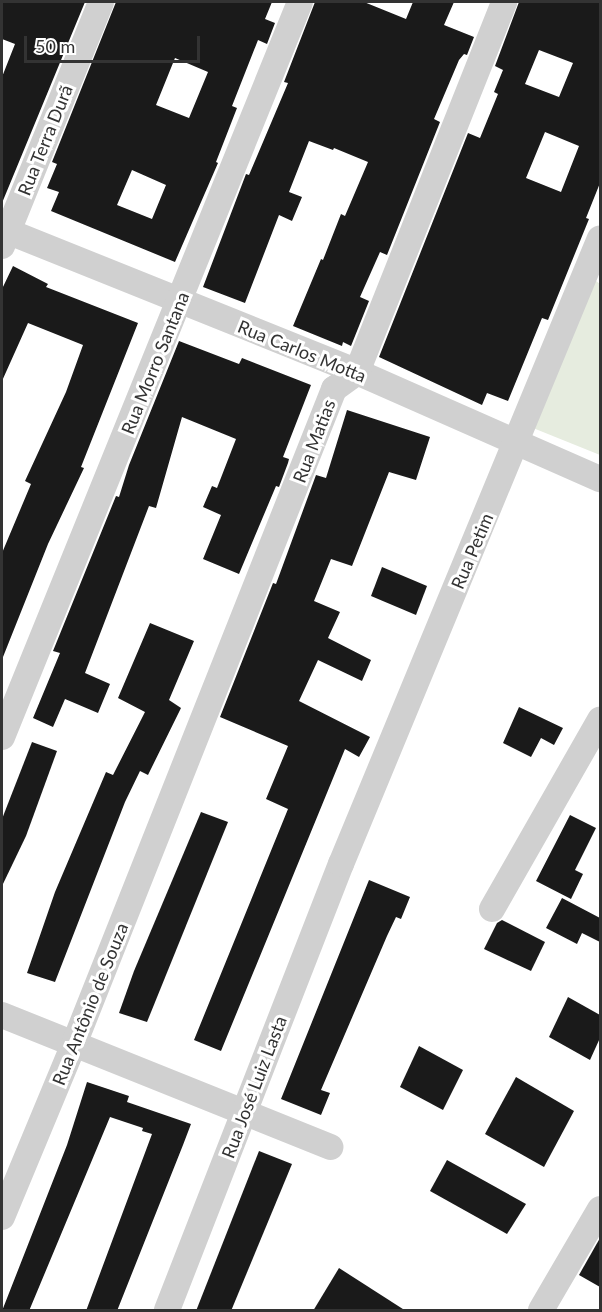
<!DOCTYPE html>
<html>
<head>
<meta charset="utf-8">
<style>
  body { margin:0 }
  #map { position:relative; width:602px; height:1312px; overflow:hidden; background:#fff; font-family:Lato,sans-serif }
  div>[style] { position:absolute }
  .green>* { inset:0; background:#e6ecdf }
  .building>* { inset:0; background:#1a1a1a }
  .minor>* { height:26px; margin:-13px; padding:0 13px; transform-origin:13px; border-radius:13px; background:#d0d0d0 }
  span { translate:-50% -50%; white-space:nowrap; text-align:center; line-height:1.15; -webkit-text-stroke:6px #fff; paint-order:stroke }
  .street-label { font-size:18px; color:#333 }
  .frame { position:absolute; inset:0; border:3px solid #333; pointer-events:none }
  .scale { position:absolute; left:24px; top:36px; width:176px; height:27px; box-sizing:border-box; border:3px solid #333; border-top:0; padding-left:8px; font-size:18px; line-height:21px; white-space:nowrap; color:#333; -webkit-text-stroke:4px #fff; paint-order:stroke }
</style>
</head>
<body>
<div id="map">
  <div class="green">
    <i style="clip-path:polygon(591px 277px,600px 284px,600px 455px,533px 428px)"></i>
  </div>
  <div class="building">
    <i style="clip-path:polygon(2px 2px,85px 2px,2px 203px,2px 77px,15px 44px,2px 39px)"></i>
    <i style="clip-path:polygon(evenodd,116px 2px,272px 2px,265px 19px,275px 23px,267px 44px,258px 40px,232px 106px,237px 108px,216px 162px,218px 163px,175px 262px,51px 211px,59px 192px,47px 188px,57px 164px,52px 162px,116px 2px,175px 58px,208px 72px,189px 118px,156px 105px,175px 58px,116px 2px,132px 170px,166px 185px,152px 219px,117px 205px,132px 170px)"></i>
    <i style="clip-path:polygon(315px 2px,364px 2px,406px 19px,413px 2px,454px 2px,444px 25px,474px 37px,467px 55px,464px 54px,459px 60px,434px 119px,440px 122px,387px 255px,380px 252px,360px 297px,369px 301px,351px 346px,343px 342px,342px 346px,293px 326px,321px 259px,323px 260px,341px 214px,345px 216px,368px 162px,334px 148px,333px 150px,309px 141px,289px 192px,302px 197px,292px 221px,279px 215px,245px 303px,203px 287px,246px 174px,249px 175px,288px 83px,284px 82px)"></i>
    <i style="clip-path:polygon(evenodd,519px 2px,600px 2px,600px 183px,586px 218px,589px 219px,548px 320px,542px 318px,508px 401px,487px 393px,482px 405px,379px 357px,468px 133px,480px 138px,498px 94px,494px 92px,503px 70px,495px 66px,519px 2px,539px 50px,573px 63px,559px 97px,525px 84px,539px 50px,519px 2px,545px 132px,579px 146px,561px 192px,526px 178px,545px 132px)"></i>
    <i style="clip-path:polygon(13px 266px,48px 284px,46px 287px,138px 323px,81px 467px,84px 468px,48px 544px,3px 657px,2px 553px,31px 484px,25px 481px,66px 392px,83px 345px,28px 323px,2px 381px,2px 289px)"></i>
    <i style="clip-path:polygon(179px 341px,239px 364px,242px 358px,311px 385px,283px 457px,289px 459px,288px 463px,279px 487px,276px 486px,239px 574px,203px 559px,221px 515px,203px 507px,212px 486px,217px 488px,236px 439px,182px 417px,156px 508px,149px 506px,85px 673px,110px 684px,98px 713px,65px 699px,53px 727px,33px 718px,60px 653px,53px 651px,116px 496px,119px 497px,129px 465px)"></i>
    <i style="clip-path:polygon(347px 410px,430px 437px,416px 480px,389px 472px,352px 566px,331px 559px,314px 601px,340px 612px,328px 638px,371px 660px,362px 681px,318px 660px,299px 701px,370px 737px,359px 757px,345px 749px,221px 1051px,194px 1040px,288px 809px,266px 799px,288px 746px,220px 717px,273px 583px,276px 584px,316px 475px,326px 478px)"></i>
    <i style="clip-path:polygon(382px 567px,427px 586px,416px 615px,371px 596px)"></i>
    <i style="clip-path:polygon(150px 623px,194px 641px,169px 700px,181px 708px,148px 775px,140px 771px,125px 802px,55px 982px,27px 973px,55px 892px,106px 772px,113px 775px,145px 712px,118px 698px)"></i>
    <i style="clip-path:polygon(519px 707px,563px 728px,554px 745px,541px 738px,531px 757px,503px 743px)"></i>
    <i style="clip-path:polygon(32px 742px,57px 751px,26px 836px,2px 886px,2px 819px)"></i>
    <i style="clip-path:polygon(201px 812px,228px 822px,147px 1022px,119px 1013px,134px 971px)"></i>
    <i style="clip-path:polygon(570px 815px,596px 828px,575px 870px,583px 874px,571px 899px,536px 881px)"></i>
    <i style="clip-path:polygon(369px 880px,410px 897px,401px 919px,396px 917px,387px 936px,321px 1090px,330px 1093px,321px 1115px,281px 1099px)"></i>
    <i style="clip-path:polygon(562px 898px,600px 918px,600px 942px,582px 933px,577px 944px,546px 928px)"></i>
    <i style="clip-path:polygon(502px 920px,545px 942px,531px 971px,484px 949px,497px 923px)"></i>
    <i style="clip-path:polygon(568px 997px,600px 1015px,600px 1038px,590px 1060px,549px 1037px)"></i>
    <i style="clip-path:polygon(419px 1046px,463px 1070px,443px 1110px,400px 1087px)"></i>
    <i style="clip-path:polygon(516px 1077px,574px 1111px,544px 1167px,485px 1134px)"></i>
    <i style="clip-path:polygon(87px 1082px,129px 1096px,127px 1102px,191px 1124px,183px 1145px,117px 1311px,86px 1311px,152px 1134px,142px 1131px,143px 1128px,110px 1117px,29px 1311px,2px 1311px,67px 1145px)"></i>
    <i style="clip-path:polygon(259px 1151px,292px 1164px,231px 1311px,196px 1311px)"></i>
    <i style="clip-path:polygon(447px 1160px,526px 1204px,507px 1234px,430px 1191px)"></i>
    <i style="clip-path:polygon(600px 1238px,600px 1287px,579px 1275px)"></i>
    <i style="clip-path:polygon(339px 1268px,406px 1311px,313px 1311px)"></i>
  </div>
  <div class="minor">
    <i style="left:2px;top:229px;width:383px;rotate:21.9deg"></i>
    <i style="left:357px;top:372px;width:266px;rotate:23.8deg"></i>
    <i style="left:2px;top:246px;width:263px;rotate:-67.9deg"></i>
    <i style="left:2px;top:737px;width:793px;rotate:-67.93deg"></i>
    <i style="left:492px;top:909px;width:218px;rotate:-60.3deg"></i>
    <i style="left:2px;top:1015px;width:354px;rotate:21.9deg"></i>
    <i style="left:2px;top:1217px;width:187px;rotate:-67.4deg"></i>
    <i style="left:74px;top:1044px;width:705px;rotate:-68.35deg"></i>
    <i style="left:334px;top:389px;width:29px;rotate:-36deg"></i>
    <i style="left:357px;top:372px;width:398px;rotate:-68.3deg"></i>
    <i style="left:167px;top:1310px;width:479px;rotate:-68.7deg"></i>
    <i style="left:341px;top:864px;width:677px;rotate:-67.52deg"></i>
    <i style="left:541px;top:1310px;width:117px;rotate:-59.7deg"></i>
  </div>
  <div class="street-label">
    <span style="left:45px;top:140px;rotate:-68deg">Rua Terra Durã</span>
    <span style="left:302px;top:351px;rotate:22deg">Rua Carlos Motta</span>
    <span style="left:155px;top:363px;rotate:-68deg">Rua Morro Santana</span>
    <span style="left:314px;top:441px;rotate:-69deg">Rua Matias</span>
    <span style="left:472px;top:551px;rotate:-67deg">Rua Petim</span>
    <span style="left:90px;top:1004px;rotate:-68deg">Rua Antônio de Souza</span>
    <span style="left:254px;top:1087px;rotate:-69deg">Rua José Luiz Lasta</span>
  </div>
  <div class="frame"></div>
  <div class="scale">50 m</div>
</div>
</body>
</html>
